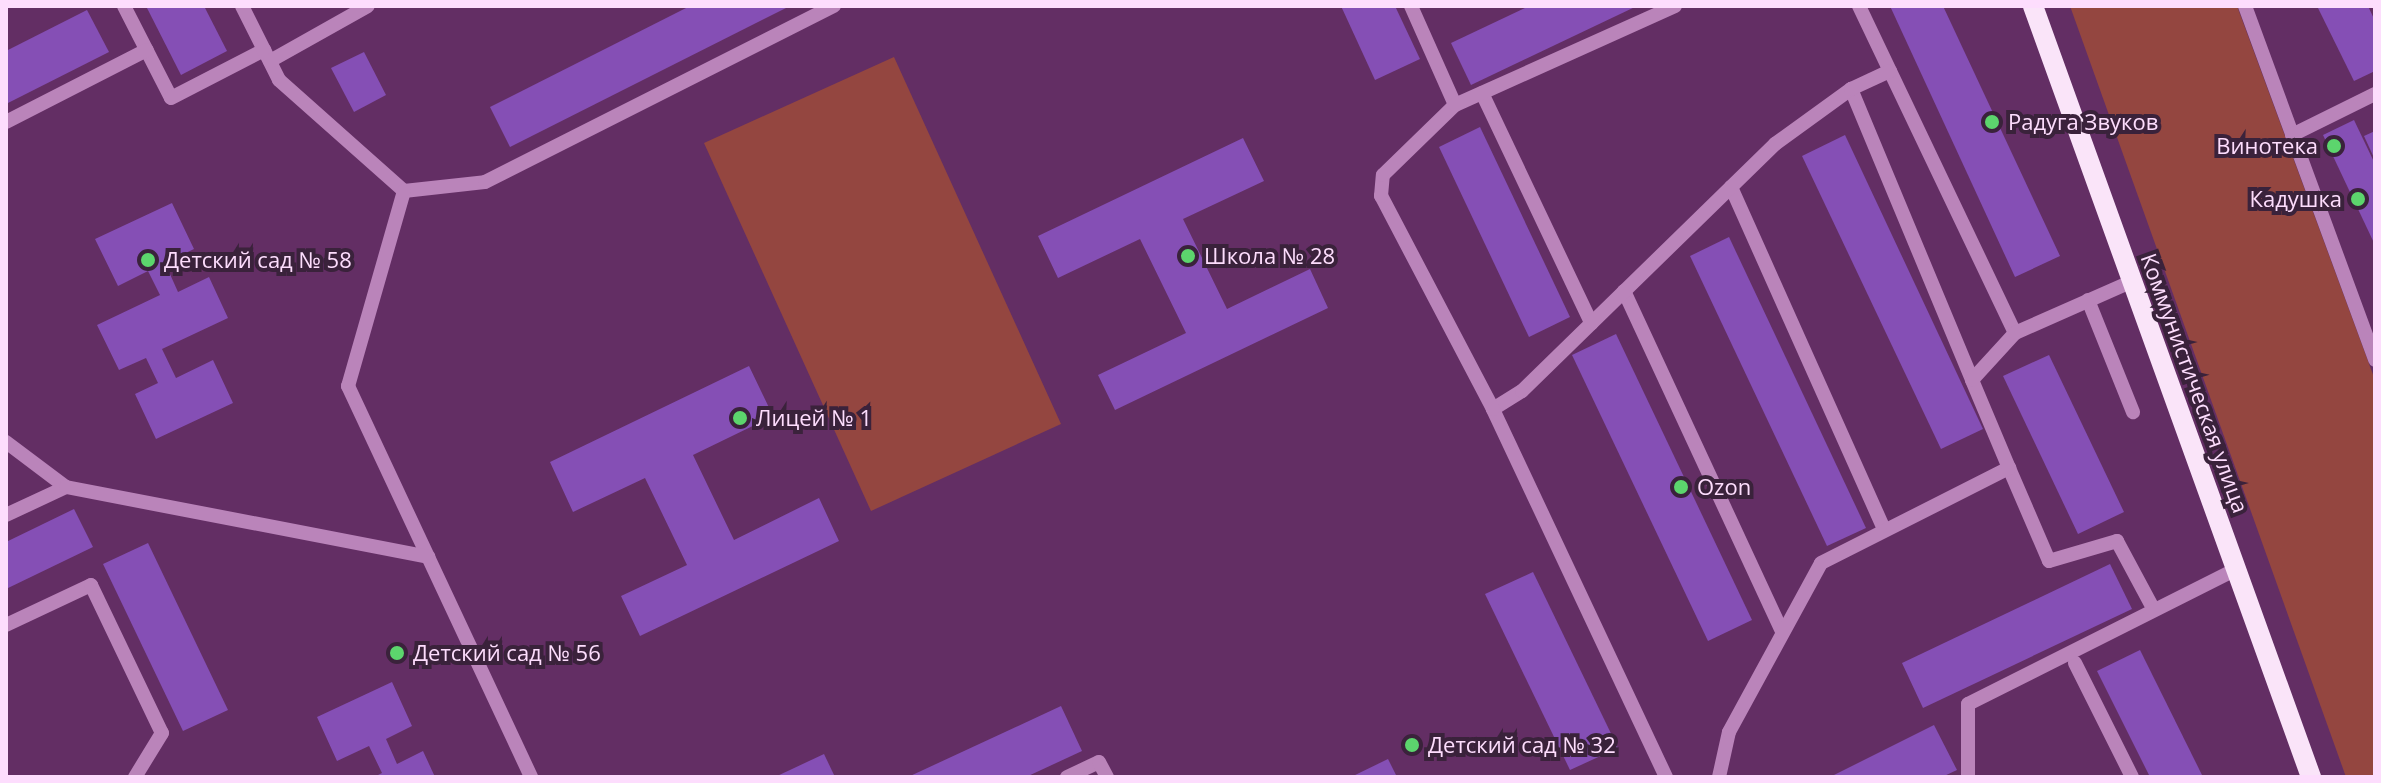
<!DOCTYPE html>
<html>
<head>
<meta charset="utf-8">
<style>
  body { margin:0 }
  #map { position:relative; width:2381px; height:783px; overflow:hidden; background:#632e64; font-family:"Open Sans",sans-serif }
  div>[style] { position:absolute }
  .green>* { inset:0; background:#944640 }
  .building>* { inset:0; background:#854fb5 }
  .minor>* { height:14px; margin:-7px; padding:0 7px; transform-origin:7px; border-radius:7px; background:#ba84ba }
  .major>* { height:20px; margin:-10px; padding:0 10px; transform-origin:10px; border-radius:10px; background:#fae4f9 }
  .dots>* { width:22px; height:22px; translate:-50% -50%; box-sizing:border-box; border:4px solid #3a223b; border-radius:50% }
  span { translate:-50% -50%; white-space:nowrap; text-align:center; line-height:1.15; -webkit-text-stroke:8px #3a223b; paint-order:stroke }
  .poi-label { font-size:22px; color:#fdddfd }
  .left { translate:0 -50%; text-align:left }
  .right { translate:-100% -50%; text-align:right }
  .street-label { font-size:22px; color:#fdddfd }
  .frame { position:absolute; inset:0; border:8px solid #fdddfd; pointer-events:none }
</style>
</head>
<body>
<div id="map">
  <div class="green">
    <i style="clip-path:polygon(2070px 6px,2237px 6px,2375px 380px,2375px 777px,2346px 777px)"></i>
    <i style="clip-path:polygon(894px 57px,1061px 424px,871px 511px,704px 143px)"></i>
  </div>
  <div class="building">
    <i style="clip-path:polygon(146px 6px,204px 6px,227px 51px,181px 75px)"></i>
    <i style="clip-path:polygon(690px 6px,790px 6px,510px 147px,490px 107px)"></i>
    <i style="clip-path:polygon(1341px 6px,1395px 6px,1420px 59px,1375px 80px)"></i>
    <i style="clip-path:polygon(1529px 6px,1637px 6px,1471px 85px,1451px 43px)"></i>
    <i style="clip-path:polygon(1890px 6px,1943px 6px,2060px 256px,2015px 277px)"></i>
    <i style="clip-path:polygon(2317px 6px,2368px 6px,2375px 21px,2375px 71px,2354px 81px)"></i>
    <i style="clip-path:polygon(87px 10px,109px 52px,6px 104px,6px 51px)"></i>
    <i style="clip-path:polygon(364px 52px,386px 95px,354px 112px,331px 68px)"></i>
    <i style="clip-path:polygon(2354px 120px,2375px 164px,2375px 245px,2323px 135px)"></i>
    <i style="clip-path:polygon(1480px 127px,1570px 317px,1529px 337px,1439px 147px)"></i>
    <i style="clip-path:polygon(2375px 131px,2375px 160px,2364px 136px)"></i>
    <i style="clip-path:polygon(1845px 135px,1983px 429px,1941px 449px,1802px 156px)"></i>
    <i style="clip-path:polygon(1243px 138px,1264px 181px,1183px 219px,1227px 309px,1310px 269px,1328px 308px,1115px 410px,1098px 375px,1186px 333px,1140px 239px,1058px 278px,1038px 236px)"></i>
    <i style="clip-path:polygon(172px 203px,194px 249px,165px 263px,178px 292px,209px 277px,228px 318px,162px 349px,176px 378px,213px 360px,233px 403px,156px 439px,135px 394px,158px 383px,146px 358px,119px 370px,97px 325px,160px 295px,148px 271px,118px 286px,95px 239px)"></i>
    <i style="clip-path:polygon(1729px 237px,1866px 528px,1827px 546px,1690px 256px)"></i>
    <i style="clip-path:polygon(1616px 334px,1752px 620px,1708px 641px,1572px 355px)"></i>
    <i style="clip-path:polygon(2049px 355px,2124px 512px,2078px 534px,2003px 376px)"></i>
    <i style="clip-path:polygon(749px 366px,773px 416px,693px 455px,734px 540px,819px 498px,839px 541px,640px 636px,621px 596px,687px 565px,645px 478px,573px 512px,550px 462px)"></i>
    <i style="clip-path:polygon(74px 509px,93px 547px,6px 589px,6px 542px)"></i>
    <i style="clip-path:polygon(148px 543px,228px 710px,183px 731px,103px 564px)"></i>
    <i style="clip-path:polygon(2110px 564px,2132px 609px,1923px 708px,1902px 663px)"></i>
    <i style="clip-path:polygon(1533px 572px,1618px 748px,1570px 770px,1485px 594px)"></i>
    <i style="clip-path:polygon(2140px 650px,2203px 777px,2150px 777px,2097px 671px)"></i>
    <i style="clip-path:polygon(392px 682px,412px 726px,386px 739px,397px 764px,423px 751px,435px 777px,374px 777px,382px 773px,369px 746px,337px 761px,317px 717px)"></i>
    <i style="clip-path:polygon(1061px 706px,1082px 751px,1026px 777px,908px 777px)"></i>
    <i style="clip-path:polygon(1934px 725px,1957px 770px,1942px 777px,1830px 777px)"></i>
    <i style="clip-path:polygon(824px 754px,835px 777px,775px 777px)"></i>
    <i style="clip-path:polygon(1388px 759px,1397px 777px,1351px 777px)"></i>
  </div>
  <div class="minor">
    <i style="left:124px;top:6px;width:103px;rotate:62.9deg"></i>
    <i style="left:171px;top:98px;width:105px;rotate:-27.3deg"></i>
    <i style="left:242px;top:6px;width:83px;rotate:63.4deg"></i>
    <i style="left:279px;top:80px;width:167px;rotate:41.6deg"></i>
    <i style="left:404px;top:191px;width:81px;rotate:-6.3deg"></i>
    <i style="left:485px;top:182px;width:391px;rotate:-26.8deg"></i>
    <i style="left:1411px;top:6px;width:108px;rotate:66deg"></i>
    <i style="left:1859px;top:6px;width:362px;rotate:64.5deg"></i>
    <i style="left:2245px;top:6px;width:377px;rotate:69.8deg"></i>
    <i style="left:270px;top:61px;width:112px;rotate:-29.3deg"></i>
    <i style="left:1851px;top:89px;width:315px;rotate:67.4deg"></i>
    <i style="left:1482px;top:93px;width:255px;rotate:64.6deg"></i>
    <i style="left:6px;top:122px;width:158px;rotate:-27.1deg"></i>
    <i style="left:2292px;top:135px;width:93px;rotate:-26.3deg"></i>
    <i style="left:1731px;top:187px;width:372px;rotate:65.9deg"></i>
    <i style="left:404px;top:191px;width:203px;rotate:106deg"></i>
    <i style="left:348px;top:386px;width:432px;rotate:64.9deg"></i>
    <i style="left:1624px;top:291px;width:373px;rotate:65.1deg"></i>
    <i style="left:2088px;top:300px;width:121px;rotate:68.1deg"></i>
    <i style="left:1493px;top:409px;width:34px;rotate:-32deg"></i>
    <i style="left:1522px;top:391px;width:354px;rotate:-44.3deg"></i>
    <i style="left:1775px;top:144px;width:94px;rotate:-35.9deg"></i>
    <i style="left:1851px;top:89px;width:43px;rotate:-24.8deg"></i>
    <i style="left:6px;top:442px;width:75px;rotate:36.9deg"></i>
    <i style="left:66px;top:487px;width:66px;rotate:155deg"></i>
    <i style="left:2009px;top:468px;width:101px;rotate:66.7deg"></i>
    <i style="left:2049px;top:561px;width:71px;rotate:-16.4deg"></i>
    <i style="left:2117px;top:541px;width:78px;rotate:61.8deg"></i>
    <i style="left:66px;top:487px;width:369px;rotate:10.9deg"></i>
    <i style="left:6px;top:625px;width:94px;rotate:-25.2deg"></i>
    <i style="left:91px;top:585px;width:164px;rotate:64.4deg"></i>
    <i style="left:162px;top:733px;width:52px;rotate:121.5deg"></i>
    <i style="left:2075px;top:663px;width:127px;rotate:63.4deg"></i>
    <i style="left:1067px;top:777px;width:35px;rotate:-25deg"></i>
    <i style="left:1099px;top:762px;width:17px;rotate:62deg"></i>
    <i style="left:1666px;top:777px;width:407px;rotate:-115.2deg"></i>
    <i style="left:1493px;top:409px;width:241px;rotate:-117.7deg"></i>
    <i style="left:1381px;top:196px;width:21px;rotate:-85deg"></i>
    <i style="left:1383px;top:175px;width:100px;rotate:-44.2deg"></i>
    <i style="left:1455px;top:105px;width:241px;rotate:-24.2deg"></i>
    <i style="left:1719px;top:777px;width:46px;rotate:-77.5deg"></i>
    <i style="left:1729px;top:732px;width:192px;rotate:-61.4deg"></i>
    <i style="left:1821px;top:563px;width:211px;rotate:-26.8deg"></i>
    <i style="left:2009px;top:468px;width:95px;rotate:-112.8deg"></i>
    <i style="left:1972px;top:380px;width:64px;rotate:-47.5deg"></i>
    <i style="left:2015px;top:333px;width:129px;rotate:-23.8deg"></i>
    <i style="left:1968px;top:777px;width:73px;rotate:-90deg"></i>
    <i style="left:1968px;top:704px;width:300px;rotate:-26.7deg"></i>
  </div>
  <div class="major">
    <i style="left:2033px;top:6px;width:820px;rotate:70.17deg"></i>
  </div>
  <div class="dots">
    <i style="left:1992px;top:122px;background:#5cd56d"></i>
    <i style="left:2334px;top:146px;background:#5cd56d"></i>
    <i style="left:2358px;top:199px;background:#5cd56d"></i>
    <i style="left:1188px;top:256px;background:#5cd56d"></i>
    <i style="left:148px;top:260px;background:#5cd56d"></i>
    <i style="left:740px;top:418px;background:#5cd56d"></i>
    <i style="left:1681px;top:487px;background:#5cd56d"></i>
    <i style="left:397px;top:653px;background:#5cd56d"></i>
    <i style="left:1412px;top:745px;background:#5cd56d"></i>
  </div>
  <div class="poi-label">
    <span class="left" style="left:2008px;top:122px">Радуга Звуков</span>
    <span class="right" style="left:2318px;top:146px">Винотека</span>
    <span class="right" style="left:2342px;top:199px">Кадушка</span>
    <span class="left" style="left:1204px;top:256px">Школа № 28</span>
    <span class="left" style="left:164px;top:260px">Детский сад № 58</span>
    <span class="left" style="left:756px;top:418px">Лицей № 1</span>
    <span class="left" style="left:1697px;top:487px">Ozon</span>
    <span class="left" style="left:413px;top:653px">Детский сад № 56</span>
    <span class="left" style="left:1428px;top:745px">Детский сад № 32</span>
  </div>
  <div class="street-label">
    <span style="left:2195px;top:383px;rotate:70deg">Коммунистическая улица</span>
  </div>
  <div class="frame"></div>
</div>
</body>
</html>
